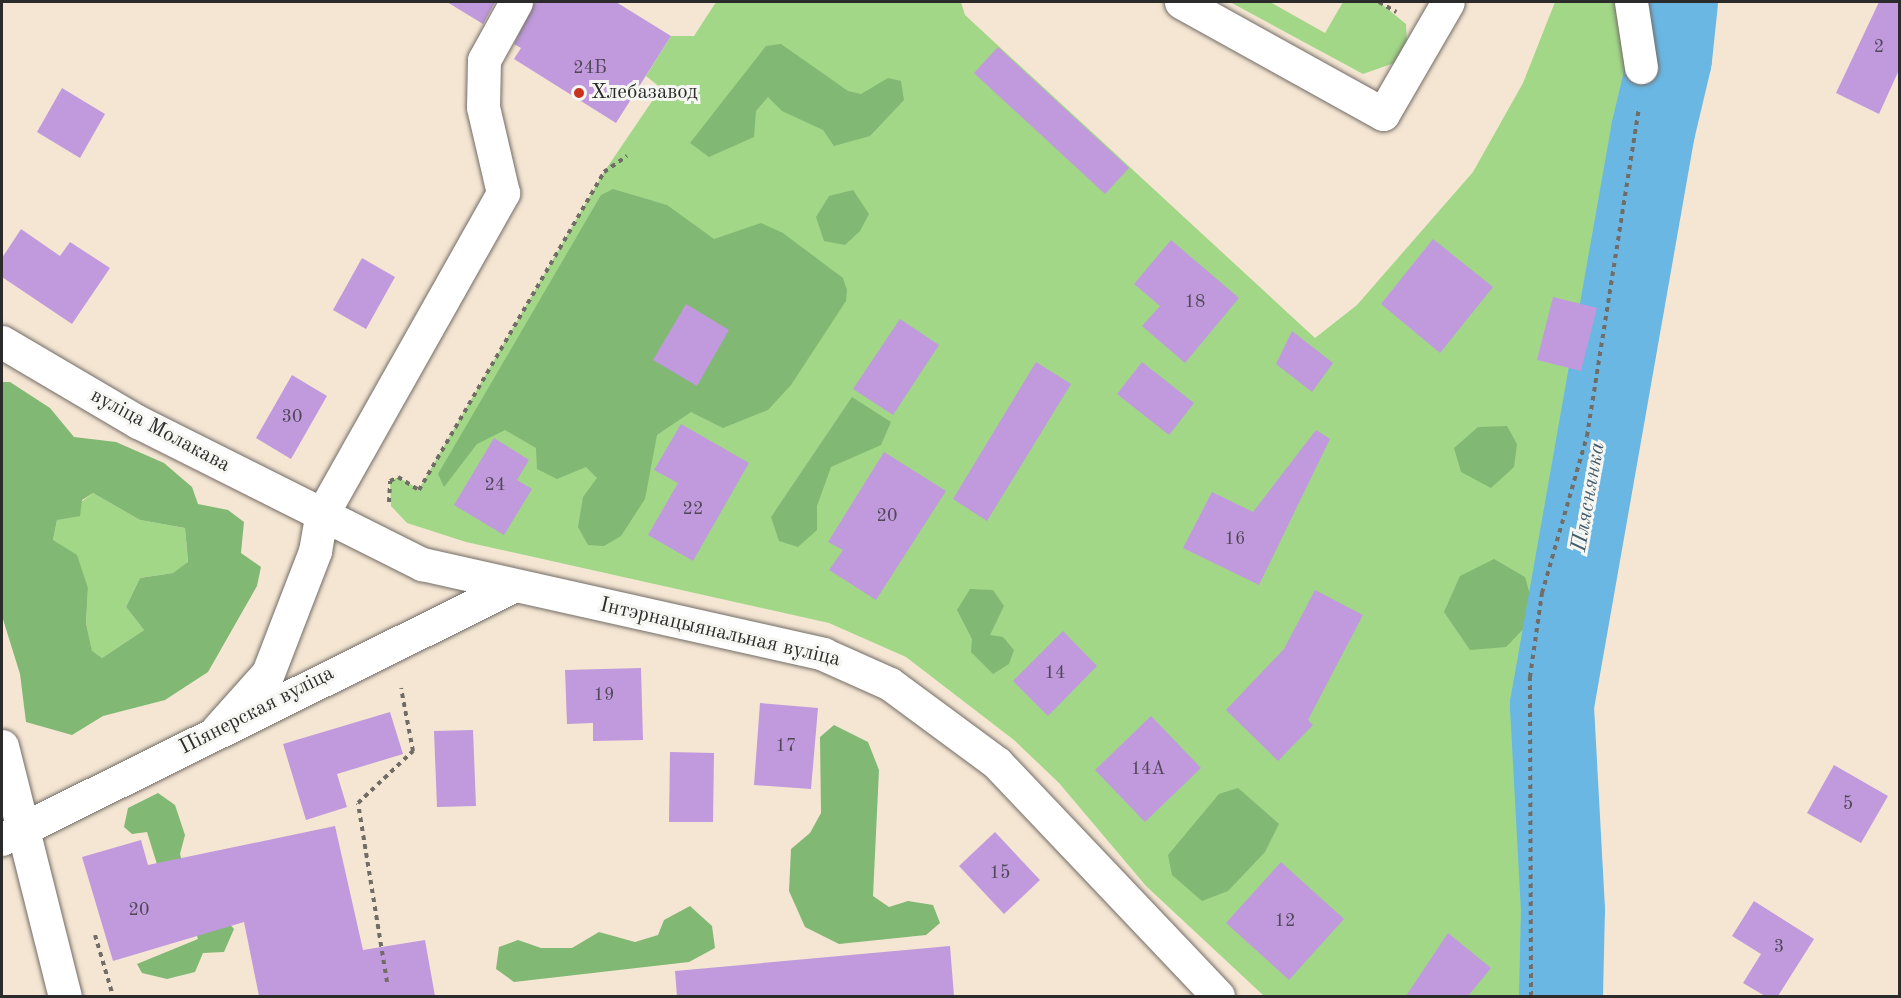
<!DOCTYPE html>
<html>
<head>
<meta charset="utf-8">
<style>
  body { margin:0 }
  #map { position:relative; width:1901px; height:998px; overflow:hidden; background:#f5e6d3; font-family:"Old Standard TT",serif }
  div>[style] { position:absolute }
  .green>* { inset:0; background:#a2d788 }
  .forest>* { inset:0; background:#81b874 }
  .river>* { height:84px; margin:-42px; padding:0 42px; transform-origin:42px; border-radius:42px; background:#6ab7e4 }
  .building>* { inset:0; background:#c09adc }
  .path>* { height:4px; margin-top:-2px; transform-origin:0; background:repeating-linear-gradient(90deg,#726c66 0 4.5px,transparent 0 9px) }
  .roads { filter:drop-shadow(0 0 2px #726c66) drop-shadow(0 0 2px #726c66) }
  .minor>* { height:33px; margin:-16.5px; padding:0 16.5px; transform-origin:16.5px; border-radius:16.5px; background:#fff }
  .major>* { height:33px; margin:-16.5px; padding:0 16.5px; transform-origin:16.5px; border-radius:16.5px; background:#fff }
  .dots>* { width:16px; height:16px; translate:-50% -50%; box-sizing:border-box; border:3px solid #f6f6f2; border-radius:50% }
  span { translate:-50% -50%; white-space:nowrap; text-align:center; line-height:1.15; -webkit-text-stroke:6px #f6f6f2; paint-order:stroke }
  .number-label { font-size:18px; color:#504757 }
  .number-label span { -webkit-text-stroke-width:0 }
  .poi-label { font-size:21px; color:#2b2b2b }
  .left { translate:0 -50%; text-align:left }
  .street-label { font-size:21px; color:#2b2b2b }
  .water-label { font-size:22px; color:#415c6c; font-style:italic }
  .frame { position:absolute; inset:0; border:3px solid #2b2b2b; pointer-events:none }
</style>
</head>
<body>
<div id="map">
  <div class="green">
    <i style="clip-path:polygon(716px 2px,961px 2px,965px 15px,1315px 338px,1357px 305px,1473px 172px,1523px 83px,1555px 2px,1631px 2px,1641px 67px,1637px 136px,1651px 144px,1552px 705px,1563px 910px,1560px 996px,1264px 996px,1146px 886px,1059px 783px,1014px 740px,906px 657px,829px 623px,466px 542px,407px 523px,391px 506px,390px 481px,398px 477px,419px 489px,604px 172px,661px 88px,646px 76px,671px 36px,694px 36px)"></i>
    <i style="clip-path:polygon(1230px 2px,1270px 2px,1325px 33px,1343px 2px,1379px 2px,1406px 24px,1407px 45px,1400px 61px,1363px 74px)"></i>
    <i style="clip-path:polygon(93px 493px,140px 520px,185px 528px,188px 563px,173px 573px,140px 578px,126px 607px,144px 630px,102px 658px,92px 652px,86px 623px,88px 588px,53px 540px,57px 520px)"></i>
  </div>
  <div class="forest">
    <i style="clip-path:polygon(781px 44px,848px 91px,861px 94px,888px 78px,901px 81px,904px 100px,870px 136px,834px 146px,823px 130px,782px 111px,768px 97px,756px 111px,754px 137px,709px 157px,690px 143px,766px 46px)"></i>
    <i style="clip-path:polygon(613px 189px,667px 205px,714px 239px,761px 223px,783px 233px,843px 278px,847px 290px,846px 301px,791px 385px,768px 410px,723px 428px,691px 412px,657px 435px,645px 499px,621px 536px,604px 546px,588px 545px,578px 527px,583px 497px,597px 478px,586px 467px,557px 479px,537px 469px,536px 448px,505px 430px,477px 444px,444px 487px,438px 474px,601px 195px)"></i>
    <i style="clip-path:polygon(853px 190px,869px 214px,860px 231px,845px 245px,824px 241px,816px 217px,829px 196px)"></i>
    <i style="clip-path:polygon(evenodd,2px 382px,10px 382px,50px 408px,74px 437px,116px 442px,164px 463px,192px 487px,198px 504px,228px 510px,244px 522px,241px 553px,261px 567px,257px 586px,208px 672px,165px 700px,103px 716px,72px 735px,26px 722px,20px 674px,2px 616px,2px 382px,93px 493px,140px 520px,185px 528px,188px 562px,173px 573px,140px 578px,126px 607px,144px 630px,102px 658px,92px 651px,86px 623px,88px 588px,77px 555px,53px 540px,57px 520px,80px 516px,82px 500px,93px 493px)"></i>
    <i style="clip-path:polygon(852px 397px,891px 422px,881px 445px,831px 467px,817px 506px,817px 530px,798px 547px,779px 541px,771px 517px)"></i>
    <i style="clip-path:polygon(1507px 426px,1517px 444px,1514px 467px,1491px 488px,1461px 472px,1454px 448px,1478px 427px)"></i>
    <i style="clip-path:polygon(1494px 559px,1525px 577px,1536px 616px,1506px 647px,1470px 650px,1444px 612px,1460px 576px)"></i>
    <i style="clip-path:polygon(970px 589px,993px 590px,1004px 606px,990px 635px,1003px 637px,1014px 650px,1009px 664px,993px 674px,971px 652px,972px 639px,957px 610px)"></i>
    <i style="clip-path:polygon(834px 725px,868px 742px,879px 770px,873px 896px,889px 907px,908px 901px,933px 905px,940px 923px,926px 935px,839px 944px,805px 927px,789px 891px,791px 849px,810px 833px,821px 813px,820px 737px)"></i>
    <i style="clip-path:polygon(1238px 788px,1279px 824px,1265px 852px,1228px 891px,1202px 901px,1172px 875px,1168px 855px,1219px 794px)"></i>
    <i style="clip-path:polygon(158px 793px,175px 805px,185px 835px,180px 854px,186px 874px,234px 929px,224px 952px,203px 953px,195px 972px,167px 979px,142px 973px,137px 964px,198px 939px,175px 868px,160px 874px,147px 832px,132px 834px,124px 827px,128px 808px)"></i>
    <i style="clip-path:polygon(690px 906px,712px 926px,715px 948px,689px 962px,514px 982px,496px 969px,499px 947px,518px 940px,541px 948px,572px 948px,599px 932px,635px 942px,658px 935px,664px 920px)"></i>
  </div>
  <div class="river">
    <i style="left:1561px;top:996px;width:86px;rotate:-88.7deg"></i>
    <i style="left:1563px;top:910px;width:205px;rotate:-93.1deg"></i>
    <i style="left:1552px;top:705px;width:583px;rotate:-80.02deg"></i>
    <i style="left:1653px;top:131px;width:74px;rotate:-76.7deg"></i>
    <i style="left:1670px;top:59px;width:57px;rotate:-84deg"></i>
  </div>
  <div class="building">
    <i style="clip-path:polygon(447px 2px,495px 2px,483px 24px)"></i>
    <i style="clip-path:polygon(535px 2px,616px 2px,671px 36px,616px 123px,514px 59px,521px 48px,514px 44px)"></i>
    <i style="clip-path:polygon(1879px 2px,1899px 2px,1899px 70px,1879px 114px,1836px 93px)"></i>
    <i style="clip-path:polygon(998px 47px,1129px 168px,1105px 194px,974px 73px)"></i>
    <i style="clip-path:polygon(62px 88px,105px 114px,80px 158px,37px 132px)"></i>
    <i style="clip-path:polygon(21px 229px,60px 256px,70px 242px,110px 268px,72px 324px,2px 277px,2px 258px)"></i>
    <i style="clip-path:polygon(1433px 239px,1493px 287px,1440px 353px,1381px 304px)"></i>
    <i style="clip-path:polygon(1171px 240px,1239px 298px,1185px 363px,1142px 326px,1160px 306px,1134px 284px)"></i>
    <i style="clip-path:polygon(362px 258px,395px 277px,366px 329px,333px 310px)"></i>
    <i style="clip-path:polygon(1553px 297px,1597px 308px,1581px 371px,1537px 360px)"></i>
    <i style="clip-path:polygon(686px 304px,729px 330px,697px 386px,653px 360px)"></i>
    <i style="clip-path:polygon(900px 319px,939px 345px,893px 415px,853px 389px)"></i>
    <i style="clip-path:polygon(1292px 331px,1333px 363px,1312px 392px,1276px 364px)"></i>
    <i style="clip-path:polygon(1036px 362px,1071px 384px,987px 521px,953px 499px)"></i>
    <i style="clip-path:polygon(1142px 362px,1194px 403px,1169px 435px,1117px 394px)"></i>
    <i style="clip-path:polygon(292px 375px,327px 396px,291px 459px,256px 438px)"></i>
    <i style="clip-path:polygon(681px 424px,749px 463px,693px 561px,648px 535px,678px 483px,654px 470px)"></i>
    <i style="clip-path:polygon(1316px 430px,1330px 439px,1259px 585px,1183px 548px,1212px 492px,1253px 512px)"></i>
    <i style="clip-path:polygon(494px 438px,529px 460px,517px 480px,532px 489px,504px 535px,454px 505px)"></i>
    <i style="clip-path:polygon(884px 452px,946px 491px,876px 600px,829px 570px,843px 550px,828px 542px)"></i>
    <i style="clip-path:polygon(1315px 590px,1363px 615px,1308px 720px,1313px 725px,1278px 761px,1226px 710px,1284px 649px)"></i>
    <i style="clip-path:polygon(1063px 631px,1097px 666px,1048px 716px,1013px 681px)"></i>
    <i style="clip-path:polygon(641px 668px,643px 740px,593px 741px,593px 723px,567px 724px,565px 670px)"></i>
    <i style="clip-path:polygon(760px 703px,818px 708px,811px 789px,754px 785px)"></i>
    <i style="clip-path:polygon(390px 712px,403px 754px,337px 774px,347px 807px,306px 820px,283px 744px)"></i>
    <i style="clip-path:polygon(1151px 716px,1201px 768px,1145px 822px,1095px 770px)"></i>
    <i style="clip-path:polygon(473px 730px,476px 806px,437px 807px,434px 731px)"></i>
    <i style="clip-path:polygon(670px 752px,714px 753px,713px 822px,669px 822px)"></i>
    <i style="clip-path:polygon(1834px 765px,1888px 796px,1861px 843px,1807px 813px)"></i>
    <i style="clip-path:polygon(335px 826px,363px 950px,425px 940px,435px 996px,259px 996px,244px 922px,113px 961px,82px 857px,141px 840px,148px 865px)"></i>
    <i style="clip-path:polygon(995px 832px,1040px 880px,1004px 914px,959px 866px)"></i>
    <i style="clip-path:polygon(1281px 862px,1344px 919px,1289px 980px,1226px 923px)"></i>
    <i style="clip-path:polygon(1754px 901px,1814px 939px,1778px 996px,1765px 996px,1743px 983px,1761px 954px,1732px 936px)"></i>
    <i style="clip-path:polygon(1448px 933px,1491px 968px,1468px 996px,1406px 996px)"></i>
    <i style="clip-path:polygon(950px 946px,954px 996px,677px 996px,675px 971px)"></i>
  </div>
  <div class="path">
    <i style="left:1379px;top:2px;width:20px;rotate:30deg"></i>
    <i style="left:389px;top:502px;width:21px;rotate:-87deg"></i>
    <i style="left:390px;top:481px;width:9px;rotate:-27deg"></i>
    <i style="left:398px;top:477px;width:25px;rotate:32deg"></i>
    <i style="left:419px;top:490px;width:368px;rotate:-59.8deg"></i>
    <i style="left:604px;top:172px;width:28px;rotate:-35deg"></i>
    <i style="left:95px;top:935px;width:64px;rotate:73.6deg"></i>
    <i style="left:387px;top:982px;width:181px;rotate:-99.2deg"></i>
    <i style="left:358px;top:803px;width:76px;rotate:-43.4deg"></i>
    <i style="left:413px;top:751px;width:64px;rotate:-100.8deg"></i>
    <i style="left:1531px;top:996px;width:319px;rotate:-90.2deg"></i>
    <i style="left:1530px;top:677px;width:85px;rotate:-81.9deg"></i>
    <i style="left:1542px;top:593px;width:163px;rotate:-74deg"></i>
    <i style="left:1587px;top:436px;width:333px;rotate:-81deg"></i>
  </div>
  <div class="roads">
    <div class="minor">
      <i style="left:1181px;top:2px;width:231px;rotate:29deg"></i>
      <i style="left:1383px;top:114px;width:129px;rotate:-59.9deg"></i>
      <i style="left:1631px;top:2px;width:66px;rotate:81.3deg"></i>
      <i style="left:217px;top:730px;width:76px;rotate:-48.2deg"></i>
      <i style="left:268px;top:673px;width:131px;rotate:-68.9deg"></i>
      <i style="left:315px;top:551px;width:36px;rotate:-80deg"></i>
      <i style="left:321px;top:516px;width:371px;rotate:-60.6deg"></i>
      <i style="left:503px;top:193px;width:88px;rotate:-103.1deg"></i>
      <i style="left:483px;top:107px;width:47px;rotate:-88.8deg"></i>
      <i style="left:484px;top:60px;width:66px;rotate:-61.1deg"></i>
      <i style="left:2px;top:746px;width:258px;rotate:75.9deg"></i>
      <i style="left:2px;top:839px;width:570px;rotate:-26.34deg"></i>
    </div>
    <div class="major">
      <i style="left:2px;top:342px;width:158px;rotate:30.5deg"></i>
      <i style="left:138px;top:422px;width:318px;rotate:26.6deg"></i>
      <i style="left:422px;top:564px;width:411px;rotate:12.6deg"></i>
      <i style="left:823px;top:654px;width:73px;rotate:24.1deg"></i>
      <i style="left:890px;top:684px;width:133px;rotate:36.4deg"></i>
      <i style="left:997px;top:763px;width:321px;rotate:46.5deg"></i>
    </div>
  </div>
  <div class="dots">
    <i style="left:579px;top:93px;background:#c8321e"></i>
  </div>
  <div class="number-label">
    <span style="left:1879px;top:47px">2</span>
    <span style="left:590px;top:68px">24Б</span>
    <span style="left:1195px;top:302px">18</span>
    <span style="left:292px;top:417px">30</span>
    <span style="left:495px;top:485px">24</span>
    <span style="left:693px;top:509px">22</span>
    <span style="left:887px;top:516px">20</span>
    <span style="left:1235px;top:539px">16</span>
    <span style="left:1055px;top:673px">14</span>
    <span style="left:604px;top:695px">19</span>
    <span style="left:786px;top:746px">17</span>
    <span style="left:1148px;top:769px">14А</span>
    <span style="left:1848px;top:804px">5</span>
    <span style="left:1000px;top:873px">15</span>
    <span style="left:139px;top:910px">20</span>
    <span style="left:1285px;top:921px">12</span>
    <span style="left:1779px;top:947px">3</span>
  </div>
  <div class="poi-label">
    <span class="left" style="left:591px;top:93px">Хлебазавод</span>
  </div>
  <div class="street-label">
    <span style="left:160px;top:431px;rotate:28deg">вуліца Молакава</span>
    <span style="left:720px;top:633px;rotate:13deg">Інтэрнацыянальная вуліца</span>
    <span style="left:257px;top:711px;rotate:-27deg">Піянерская вуліца</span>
  </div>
  <div class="water-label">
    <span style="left:1589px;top:497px;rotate:-80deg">Пляснянка</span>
  </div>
  <div class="frame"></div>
</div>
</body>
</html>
